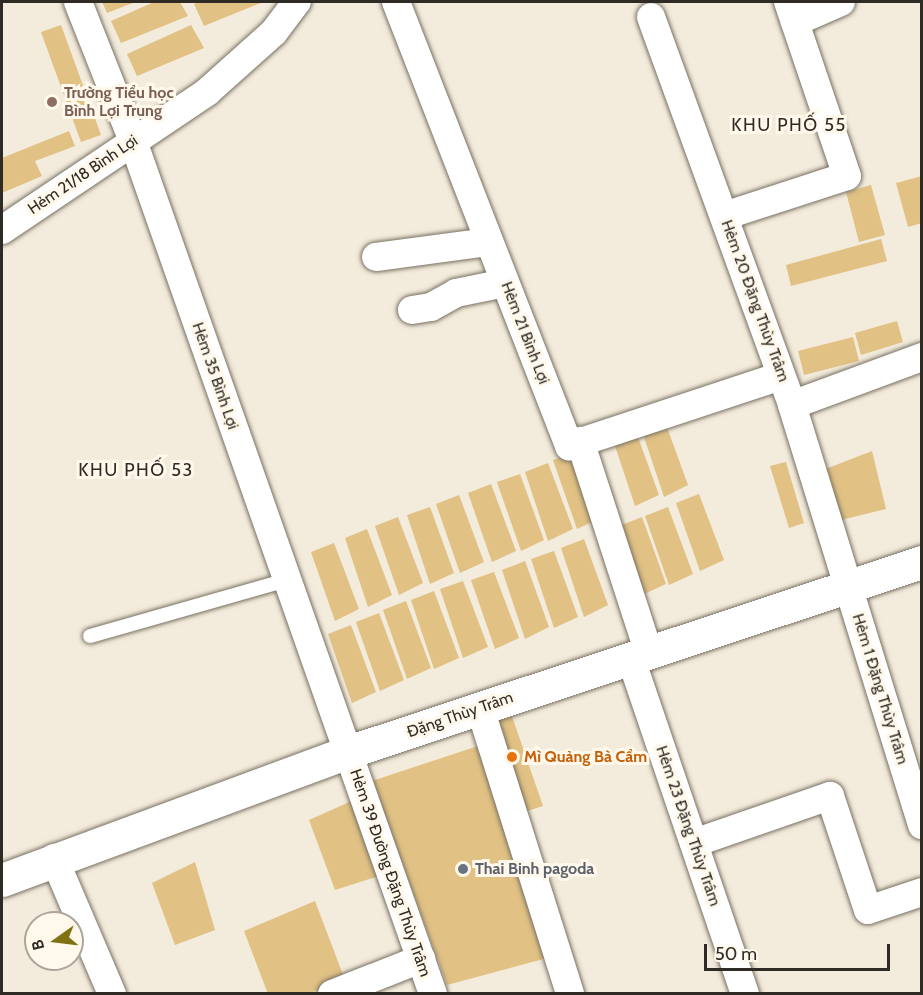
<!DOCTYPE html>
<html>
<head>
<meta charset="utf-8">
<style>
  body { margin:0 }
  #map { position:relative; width:923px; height:995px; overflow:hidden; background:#f3ebdb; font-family:Cabin,sans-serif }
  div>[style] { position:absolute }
  .building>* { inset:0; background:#e1c184 }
  .roads { filter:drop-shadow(0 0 2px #787163) drop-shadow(0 0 2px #787163) }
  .service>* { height:14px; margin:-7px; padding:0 7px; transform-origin:7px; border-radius:7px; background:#fff }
  .minor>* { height:28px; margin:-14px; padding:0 14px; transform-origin:14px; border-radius:14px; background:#fff }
  .secondary>* { height:33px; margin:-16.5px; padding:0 16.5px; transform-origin:16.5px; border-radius:16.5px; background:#fff }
  .dots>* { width:16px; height:16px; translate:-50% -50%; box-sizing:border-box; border:3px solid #fff8eb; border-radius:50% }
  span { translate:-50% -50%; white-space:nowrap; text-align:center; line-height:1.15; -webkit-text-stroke:6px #fff8eb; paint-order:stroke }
  .education-label { font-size:16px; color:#785e54; font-weight:700 }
  .left { translate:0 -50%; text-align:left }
  .street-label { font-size:16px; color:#2e2b25 }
  .food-label { font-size:16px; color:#c56008; font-weight:700 }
  .worship-label { font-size:16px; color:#5b616d; font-weight:700 }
  .neighbourhood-label { font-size:18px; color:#2e2b25; letter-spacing:1.5px }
  .frame { position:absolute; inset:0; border:3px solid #2e2b25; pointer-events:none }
  .north { position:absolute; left:24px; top:911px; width:60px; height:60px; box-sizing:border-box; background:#fff8eb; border:2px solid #aba69c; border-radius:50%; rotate:256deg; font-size:16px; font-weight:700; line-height:24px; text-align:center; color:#2e2b25 }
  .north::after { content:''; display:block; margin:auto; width:21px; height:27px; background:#7f7212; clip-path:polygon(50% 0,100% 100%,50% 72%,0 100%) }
  .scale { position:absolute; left:704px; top:944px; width:186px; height:27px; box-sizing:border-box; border:3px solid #2e2b25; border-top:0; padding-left:8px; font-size:18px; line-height:21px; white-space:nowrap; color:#2e2b25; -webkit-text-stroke:4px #fff8eb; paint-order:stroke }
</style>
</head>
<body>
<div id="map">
  <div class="building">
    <i style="clip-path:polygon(102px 2px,135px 2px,107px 13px)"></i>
    <i style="clip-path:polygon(154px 2px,180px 2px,188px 16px,121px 43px,111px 21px)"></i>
    <i style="clip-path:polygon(199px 2px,263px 2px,204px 26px,194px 4px)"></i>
    <i style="clip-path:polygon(61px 25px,101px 135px,81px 142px,41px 32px)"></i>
    <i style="clip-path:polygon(191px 25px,204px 48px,137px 76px,127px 54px)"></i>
    <i style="clip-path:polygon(69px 131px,75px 146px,35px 161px,42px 176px,2px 193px,2px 158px)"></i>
    <i style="clip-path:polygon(922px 176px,922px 223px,908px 227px,896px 183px)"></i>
    <i style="clip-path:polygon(871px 185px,885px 235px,859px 242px,846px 192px)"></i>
    <i style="clip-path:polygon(881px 239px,887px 261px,791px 286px,786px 265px)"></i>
    <i style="clip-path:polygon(897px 321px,903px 342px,861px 355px,855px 333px)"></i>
    <i style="clip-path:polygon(853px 337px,859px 361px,804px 375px,798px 351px)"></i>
    <i style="clip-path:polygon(664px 419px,688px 485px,664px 497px,641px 428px)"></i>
    <i style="clip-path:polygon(635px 429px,659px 495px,635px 506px,612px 437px)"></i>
    <i style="clip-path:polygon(872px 451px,886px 509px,841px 520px,823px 470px)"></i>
    <i style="clip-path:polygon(576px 452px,601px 518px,577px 529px,553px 460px)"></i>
    <i style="clip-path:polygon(786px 462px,804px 523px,789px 528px,770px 466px)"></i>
    <i style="clip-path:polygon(548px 463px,573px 529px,548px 541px,525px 472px)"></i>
    <i style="clip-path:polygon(520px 474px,544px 540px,521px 551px,497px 482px)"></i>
    <i style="clip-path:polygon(491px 484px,516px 551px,492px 562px,468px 493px)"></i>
    <i style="clip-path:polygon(699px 494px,724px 560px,700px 571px,676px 503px)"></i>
    <i style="clip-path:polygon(459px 495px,484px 562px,460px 573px,436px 504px)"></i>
    <i style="clip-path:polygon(430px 507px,454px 573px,430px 584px,407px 515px)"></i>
    <i style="clip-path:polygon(668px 507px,693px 574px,669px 585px,645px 516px)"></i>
    <i style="clip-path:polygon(398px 517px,423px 583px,399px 595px,375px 526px)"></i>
    <i style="clip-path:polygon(642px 517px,666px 584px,642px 595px,619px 526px)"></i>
    <i style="clip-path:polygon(367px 529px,392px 595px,368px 607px,345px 538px)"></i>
    <i style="clip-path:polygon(584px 539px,608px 605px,584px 617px,561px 548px)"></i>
    <i style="clip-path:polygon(334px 543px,359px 609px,335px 621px,311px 552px)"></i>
    <i style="clip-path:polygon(554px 551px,578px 617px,554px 628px,531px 559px)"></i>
    <i style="clip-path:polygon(525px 561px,549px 627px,525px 639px,502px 570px)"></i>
    <i style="clip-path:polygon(494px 572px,519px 638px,495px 649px,471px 580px)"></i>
    <i style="clip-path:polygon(463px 581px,488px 647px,463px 658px,440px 589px)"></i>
    <i style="clip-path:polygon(434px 591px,459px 658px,434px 669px,411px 600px)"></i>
    <i style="clip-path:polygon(406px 601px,431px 668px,407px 679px,383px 610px)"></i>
    <i style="clip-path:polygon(379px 613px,404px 680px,380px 691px,356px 622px)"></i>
    <i style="clip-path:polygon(351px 625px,376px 692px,352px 703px,328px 634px)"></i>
    <i style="clip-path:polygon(506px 699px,543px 806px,518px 814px,480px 708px)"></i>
    <i style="clip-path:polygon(481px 745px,551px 957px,447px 985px,372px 781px)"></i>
    <i style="clip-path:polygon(356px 799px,385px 874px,335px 890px,309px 820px)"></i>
    <i style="clip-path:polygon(195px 862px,215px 930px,175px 945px,152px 883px)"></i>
    <i style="clip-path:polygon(315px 901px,345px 980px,307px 994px,268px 994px,244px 931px)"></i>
  </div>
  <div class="roads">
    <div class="service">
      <i style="left:90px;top:636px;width:205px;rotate:-15.9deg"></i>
    </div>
    <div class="minor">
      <i style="left:78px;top:2px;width:149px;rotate:68.4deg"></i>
      <i style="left:133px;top:141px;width:904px;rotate:70.62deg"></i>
      <i style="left:396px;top:2px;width:477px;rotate:68.7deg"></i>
      <i style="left:569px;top:446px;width:223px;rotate:-18.3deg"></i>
      <i style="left:651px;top:17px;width:413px;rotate:70deg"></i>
      <i style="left:792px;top:405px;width:440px;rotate:72.8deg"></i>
      <i style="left:795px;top:22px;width:50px;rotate:-23.5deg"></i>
      <i style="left:724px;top:216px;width:129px;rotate:-18deg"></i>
      <i style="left:847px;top:176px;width:184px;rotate:-108.7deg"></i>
      <i style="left:2px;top:230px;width:247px;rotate:-33.9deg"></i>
      <i style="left:207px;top:92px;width:90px;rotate:-41.8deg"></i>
      <i style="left:274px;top:32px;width:38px;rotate:-53deg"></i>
      <i style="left:376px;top:257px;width:114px;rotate:-7.6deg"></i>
      <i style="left:412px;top:310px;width:19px;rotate:-9deg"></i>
      <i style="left:431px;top:307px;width:29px;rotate:-29deg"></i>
      <i style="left:456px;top:293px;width:50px;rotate:-11.5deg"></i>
      <i style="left:792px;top:405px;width:139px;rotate:-20.3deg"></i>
      <i style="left:580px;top:441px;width:223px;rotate:72deg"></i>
      <i style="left:631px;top:659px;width:354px;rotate:71.2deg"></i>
      <i style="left:480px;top:708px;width:300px;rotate:72.5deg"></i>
      <i style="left:694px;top:843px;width:144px;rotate:-19.1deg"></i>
      <i style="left:830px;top:796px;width:120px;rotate:71.6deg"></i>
      <i style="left:868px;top:910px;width:57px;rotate:-18.4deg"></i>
      <i style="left:54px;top:858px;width:148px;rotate:66.9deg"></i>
      <i style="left:332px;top:994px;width:96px;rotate:-21.5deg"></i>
    </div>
    <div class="secondary">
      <i style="left:2px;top:880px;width:369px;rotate:-20.3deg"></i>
      <i style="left:348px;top:752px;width:605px;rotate:-18.32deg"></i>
    </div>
  </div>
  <div class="dots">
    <i style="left:52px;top:102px;background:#8d6e63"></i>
    <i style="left:512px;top:757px;background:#e8710a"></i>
    <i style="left:463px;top:869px;background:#6b7280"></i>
  </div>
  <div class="education-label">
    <span class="left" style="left:64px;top:102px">Trường Tiểu học<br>Bình Lợi Trung</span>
  </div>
  <div class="street-label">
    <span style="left:83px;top:175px;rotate:-34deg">Hẻm 21/18 Bình Lợi</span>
    <span style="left:755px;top:301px;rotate:70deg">Hẻm 20 Đặng Thùy Trâm</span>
    <span style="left:525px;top:333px;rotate:69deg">Hẻm 21 Bình Lợi</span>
    <span style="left:215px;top:376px;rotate:71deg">Hẻm 35 Bình Lợi</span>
    <span style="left:880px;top:689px;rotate:73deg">Hẻm 1 Đặng Thùy Trâm</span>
    <span style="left:460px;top:715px;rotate:-19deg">Đặng Thùy Trâm</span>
    <span style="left:688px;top:826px;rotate:71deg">Hẻm 23 Đặng Thùy Trâm</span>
    <span style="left:390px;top:873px;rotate:71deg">Hẻm 39 Đường Đặng Thùy Trâm</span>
  </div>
  <div class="food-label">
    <span class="left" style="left:524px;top:757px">Mì Quảng Bà Cẩm</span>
  </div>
  <div class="worship-label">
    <span class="left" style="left:475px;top:869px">Thai Binh pagoda</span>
  </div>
  <div class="neighbourhood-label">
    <span style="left:789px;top:125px">KHU PHỐ 55</span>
    <span style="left:136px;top:470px">KHU PHỐ 53</span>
  </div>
  <div class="frame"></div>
  <div class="north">B</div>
  <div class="scale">50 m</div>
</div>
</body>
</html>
